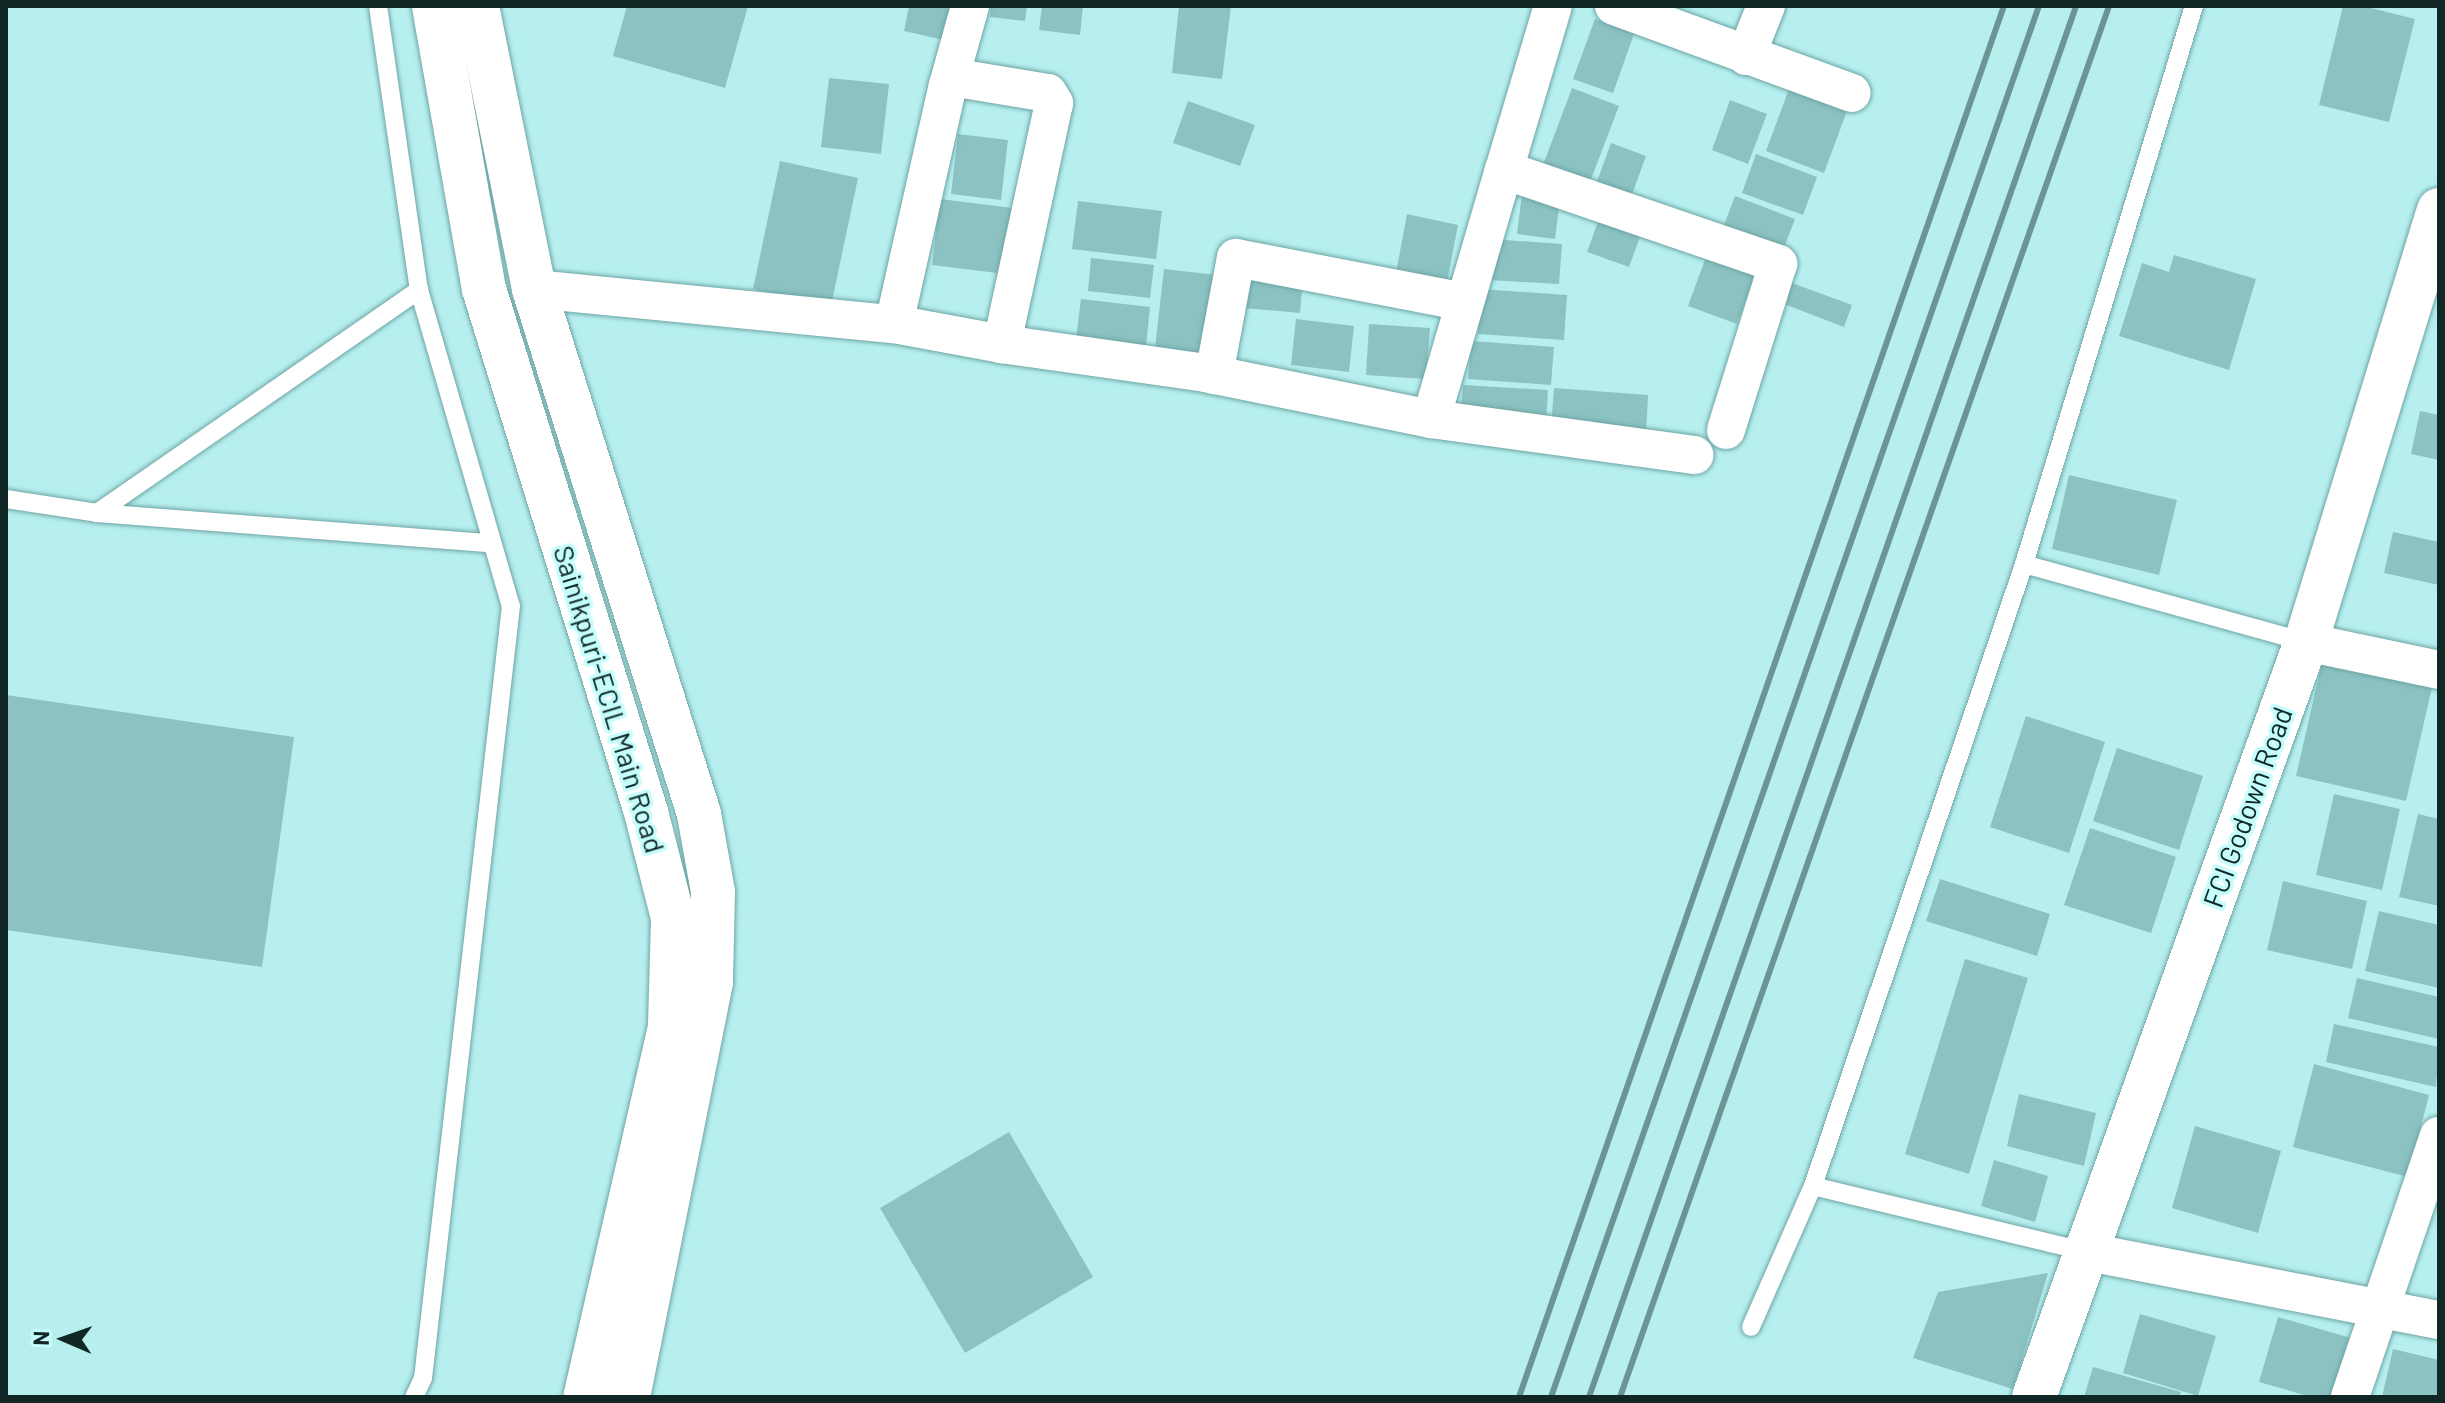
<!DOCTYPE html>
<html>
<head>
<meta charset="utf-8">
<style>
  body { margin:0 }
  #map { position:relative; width:2445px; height:1403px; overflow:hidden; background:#b7efef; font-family:Barlow,sans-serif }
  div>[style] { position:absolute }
  .building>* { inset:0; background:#8cc3c2 }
  .roads { filter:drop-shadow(0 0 2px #6ea4a4) drop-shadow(0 0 2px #6ea4a4) }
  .service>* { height:18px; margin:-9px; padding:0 9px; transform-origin:9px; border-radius:9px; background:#fff }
  .minor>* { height:38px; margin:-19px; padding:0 19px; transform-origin:19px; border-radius:19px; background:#fff }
  .tertiary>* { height:44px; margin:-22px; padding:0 22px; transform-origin:22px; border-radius:22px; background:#fff }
  .secondary>* { height:44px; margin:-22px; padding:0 22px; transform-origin:22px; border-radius:22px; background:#fff }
  .rail>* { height:6px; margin:-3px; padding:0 3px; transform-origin:3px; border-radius:3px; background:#6b9493 }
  span { translate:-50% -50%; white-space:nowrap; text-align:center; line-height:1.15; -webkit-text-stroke:7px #c4fdfc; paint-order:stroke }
  .street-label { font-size:28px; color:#102726 }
  .frame { position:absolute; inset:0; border:8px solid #102726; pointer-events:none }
  .north { position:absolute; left:24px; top:1299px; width:80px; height:80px; -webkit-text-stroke:6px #c4fdfc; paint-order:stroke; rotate:272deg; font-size:22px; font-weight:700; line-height:32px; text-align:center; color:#102726 }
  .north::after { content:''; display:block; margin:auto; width:28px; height:36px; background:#102726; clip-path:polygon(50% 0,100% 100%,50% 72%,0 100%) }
</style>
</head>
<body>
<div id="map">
  <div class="building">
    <i style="clip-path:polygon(627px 6px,748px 6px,725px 88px,613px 56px)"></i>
    <i style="clip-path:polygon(909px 6px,962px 6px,953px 42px,904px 31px)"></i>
    <i style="clip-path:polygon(991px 6px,1027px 6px,1025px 21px,990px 17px)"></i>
    <i style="clip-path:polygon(1042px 6px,1083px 6px,1080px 35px,1039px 30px)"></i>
    <i style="clip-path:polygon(1179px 6px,1231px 6px,1222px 79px,1172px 73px)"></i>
    <i style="clip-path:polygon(2343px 6px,2363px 6px,2415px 19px,2389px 122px,2319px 105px)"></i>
    <i style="clip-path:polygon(1595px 19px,1634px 34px,1613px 93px,1573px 79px)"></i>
    <i style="clip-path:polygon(829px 78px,889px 84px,881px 154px,821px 147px)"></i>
    <i style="clip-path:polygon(1572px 88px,1619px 106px,1590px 182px,1543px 165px)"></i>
    <i style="clip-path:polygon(1789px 89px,1847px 111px,1824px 173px,1766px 151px)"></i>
    <i style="clip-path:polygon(1730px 100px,1767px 114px,1748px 164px,1712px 150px)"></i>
    <i style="clip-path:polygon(1188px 101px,1255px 125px,1240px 166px,1173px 143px)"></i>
    <i style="clip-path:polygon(958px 134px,1008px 140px,1001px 200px,951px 194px)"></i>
    <i style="clip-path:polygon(1611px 143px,1646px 156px,1630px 200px,1595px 187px)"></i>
    <i style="clip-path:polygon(1756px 154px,1817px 177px,1803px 215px,1742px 193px)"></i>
    <i style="clip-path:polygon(780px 161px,858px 178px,831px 306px,753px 289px)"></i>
    <i style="clip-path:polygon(1522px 194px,1560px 199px,1555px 239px,1517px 234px)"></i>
    <i style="clip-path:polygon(1735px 196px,1795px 219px,1782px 253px,1722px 230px)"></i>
    <i style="clip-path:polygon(940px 199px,1013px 208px,1005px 274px,932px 265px)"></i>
    <i style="clip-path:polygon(1078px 201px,1162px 211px,1156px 259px,1072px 249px)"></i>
    <i style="clip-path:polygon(1407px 214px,1458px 225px,1446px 288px,1395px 278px)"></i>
    <i style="clip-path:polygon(1599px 219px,1641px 234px,1629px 267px,1587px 252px)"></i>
    <i style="clip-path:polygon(1491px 239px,1562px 244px,1559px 284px,1488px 280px)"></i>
    <i style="clip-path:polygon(1707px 254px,1756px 272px,1737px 324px,1688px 306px)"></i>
    <i style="clip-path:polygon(2174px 255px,2256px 279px,2229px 370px,2119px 336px,2142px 263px,2169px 272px)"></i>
    <i style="clip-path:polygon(1091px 258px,1154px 265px,1150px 298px,1088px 291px)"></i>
    <i style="clip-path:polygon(1164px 269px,1217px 275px,1207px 355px,1155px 348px)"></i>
    <i style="clip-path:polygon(1245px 271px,1303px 276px,1300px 313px,1243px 308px)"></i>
    <i style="clip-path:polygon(1792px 283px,1852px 305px,1844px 327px,1784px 304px)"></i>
    <i style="clip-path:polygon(1481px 289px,1567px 295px,1564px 340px,1478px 334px)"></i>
    <i style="clip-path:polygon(1081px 299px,1150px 307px,1146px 347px,1076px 339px)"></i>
    <i style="clip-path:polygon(1296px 319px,1354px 326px,1349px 372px,1291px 365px)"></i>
    <i style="clip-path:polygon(1369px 324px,1430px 328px,1426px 379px,1366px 375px)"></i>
    <i style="clip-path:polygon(1471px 341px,1554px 347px,1551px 385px,1468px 379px)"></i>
    <i style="clip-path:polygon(1463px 385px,1548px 390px,1546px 424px,1460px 419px)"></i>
    <i style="clip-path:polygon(1554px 388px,1648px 395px,1646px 435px,1551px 428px)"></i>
    <i style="clip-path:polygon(2420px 411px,2439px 415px,2439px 460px,2411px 454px)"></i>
    <i style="clip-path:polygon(2069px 475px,2177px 500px,2159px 575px,2052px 549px)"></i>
    <i style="clip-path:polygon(2393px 532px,2439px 542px,2439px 585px,2384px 573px)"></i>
    <i style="clip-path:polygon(2323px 658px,2433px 683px,2406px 801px,2296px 776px)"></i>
    <i style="clip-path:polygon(6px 695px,294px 737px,262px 967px,6px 930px)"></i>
    <i style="clip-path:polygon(2026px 716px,2105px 742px,2069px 853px,1990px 827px)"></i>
    <i style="clip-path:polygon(2117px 748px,2203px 776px,2179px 850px,2093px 821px)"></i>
    <i style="clip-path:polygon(2334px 794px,2400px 809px,2382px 890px,2316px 875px)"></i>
    <i style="clip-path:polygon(2418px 814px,2439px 819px,2439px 906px,2399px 897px)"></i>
    <i style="clip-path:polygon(2090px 828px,2176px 857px,2151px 933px,2064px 905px)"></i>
    <i style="clip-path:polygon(1940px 879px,2050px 914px,2037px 956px,1926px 921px)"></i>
    <i style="clip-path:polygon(2283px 881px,2367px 901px,2352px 969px,2267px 950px)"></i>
    <i style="clip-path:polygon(2379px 911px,2439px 925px,2439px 988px,2365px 971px)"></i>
    <i style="clip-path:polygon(1965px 959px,2028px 978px,1969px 1174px,1905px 1154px)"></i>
    <i style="clip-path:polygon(2357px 978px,2439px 997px,2439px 1039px,2348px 1018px)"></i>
    <i style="clip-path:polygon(2334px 1024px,2439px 1047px,2436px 1087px,2326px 1062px)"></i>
    <i style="clip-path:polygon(2314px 1064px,2429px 1095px,2408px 1177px,2293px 1147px)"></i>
    <i style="clip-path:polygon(2019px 1094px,2096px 1113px,2084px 1166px,2007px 1146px)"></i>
    <i style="clip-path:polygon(2195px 1126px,2281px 1151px,2258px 1233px,2172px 1208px)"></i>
    <i style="clip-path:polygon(1009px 1132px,1093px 1277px,965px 1353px,880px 1208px)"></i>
    <i style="clip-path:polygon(1994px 1160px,2048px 1176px,2035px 1222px,1981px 1206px)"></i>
    <i style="clip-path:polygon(2048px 1273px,2013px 1389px,1913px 1358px,1938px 1292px)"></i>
    <i style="clip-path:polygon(2140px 1314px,2216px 1336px,2198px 1396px,2123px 1373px)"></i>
    <i style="clip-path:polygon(2278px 1317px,2351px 1338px,2335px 1397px,2311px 1397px,2259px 1382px)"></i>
    <i style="clip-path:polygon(2393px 1349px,2439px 1360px,2439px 1397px,2382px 1397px)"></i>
    <i style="clip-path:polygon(2093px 1367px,2181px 1392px,2179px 1397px,2084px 1397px)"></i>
  </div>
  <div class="roads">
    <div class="service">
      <i style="left:378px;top:6px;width:287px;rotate:81.8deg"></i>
      <i style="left:419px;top:290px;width:329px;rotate:73.8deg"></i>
      <i style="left:511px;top:606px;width:777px;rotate:96.5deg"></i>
      <i style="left:423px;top:1378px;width:21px;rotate:115deg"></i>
      <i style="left:6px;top:499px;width:92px;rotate:8.7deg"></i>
      <i style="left:97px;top:513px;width:394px;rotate:4.4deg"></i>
      <i style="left:97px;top:513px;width:392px;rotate:-34.7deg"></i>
      <i style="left:2024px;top:564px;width:293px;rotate:15.5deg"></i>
      <i style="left:1813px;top:1186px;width:283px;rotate:13.5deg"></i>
      <i style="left:1751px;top:1327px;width:154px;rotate:-66.3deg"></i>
      <i style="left:1813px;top:1186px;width:657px;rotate:-71.26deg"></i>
      <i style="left:2024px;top:564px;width:583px;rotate:-73.06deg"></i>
    </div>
    <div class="minor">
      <i style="left:1614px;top:6px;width:253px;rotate:20.1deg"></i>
      <i style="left:1746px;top:56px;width:54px;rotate:-68.2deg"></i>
      <i style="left:951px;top:77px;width:98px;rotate:9.4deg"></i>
      <i style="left:1048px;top:93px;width:12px;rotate:59deg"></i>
      <i style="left:1054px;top:103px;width:247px;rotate:102.2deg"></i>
      <i style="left:1504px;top:170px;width:171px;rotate:-73.4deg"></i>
      <i style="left:534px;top:289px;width:362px;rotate:5.6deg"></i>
      <i style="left:894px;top:324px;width:110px;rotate:10.5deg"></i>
      <i style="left:1002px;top:344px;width:205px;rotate:8.1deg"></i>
      <i style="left:1205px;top:373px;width:231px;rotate:11.5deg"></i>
      <i style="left:1431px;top:419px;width:266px;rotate:7.8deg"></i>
      <i style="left:894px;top:324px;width:245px;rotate:-77.3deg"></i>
      <i style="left:948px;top:85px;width:82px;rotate:-74.4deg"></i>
      <i style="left:1214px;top:375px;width:119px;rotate:-79.4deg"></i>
      <i style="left:1236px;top:258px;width:232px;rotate:10.9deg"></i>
      <i style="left:1431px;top:419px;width:259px;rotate:-73.7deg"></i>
      <i style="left:1504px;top:170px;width:290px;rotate:18.9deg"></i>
      <i style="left:1778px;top:264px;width:174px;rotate:107.4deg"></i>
      <i style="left:2306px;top:642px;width:136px;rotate:11.9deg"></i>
      <i style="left:2088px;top:1252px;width:358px;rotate:11deg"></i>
      <i style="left:2350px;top:1397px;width:276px;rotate:-71.2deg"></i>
    </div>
    <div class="tertiary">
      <i style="left:2034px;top:1397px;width:803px;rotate:-70.19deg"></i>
      <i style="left:2306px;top:642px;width:452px;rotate:-72.9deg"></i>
    </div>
    <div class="secondary">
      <i style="left:434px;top:6px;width:287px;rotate:80deg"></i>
      <i style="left:484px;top:289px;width:548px;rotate:72.79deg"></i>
      <i style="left:646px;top:812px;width:109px;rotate:75.7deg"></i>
      <i style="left:673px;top:918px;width:109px;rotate:91.6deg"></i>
      <i style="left:670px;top:1027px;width:380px;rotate:102.9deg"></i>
      <i style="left:477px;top:6px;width:289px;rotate:78.6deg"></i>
      <i style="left:534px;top:289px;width:550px;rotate:72.55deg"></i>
      <i style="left:699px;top:814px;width:79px;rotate:79.8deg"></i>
      <i style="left:713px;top:892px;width:90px;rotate:91.3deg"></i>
      <i style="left:711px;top:982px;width:423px;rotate:101.3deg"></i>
    </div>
  </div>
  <div class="rail">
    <i style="left:1519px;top:1397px;width:1473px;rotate:-70.78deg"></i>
    <i style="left:1551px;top:1397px;width:1474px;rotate:-70.67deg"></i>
    <i style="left:1589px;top:1397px;width:1474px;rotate:-70.7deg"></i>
    <i style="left:1620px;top:1397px;width:1474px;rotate:-70.63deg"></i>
  </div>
  <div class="street-label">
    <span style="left:610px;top:699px;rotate:73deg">Sainikpuri-ECIL Main Road</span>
    <span style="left:2247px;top:807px;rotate:-70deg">FCI Godown Road</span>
  </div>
  <div class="frame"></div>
  <div class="north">N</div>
</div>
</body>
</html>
